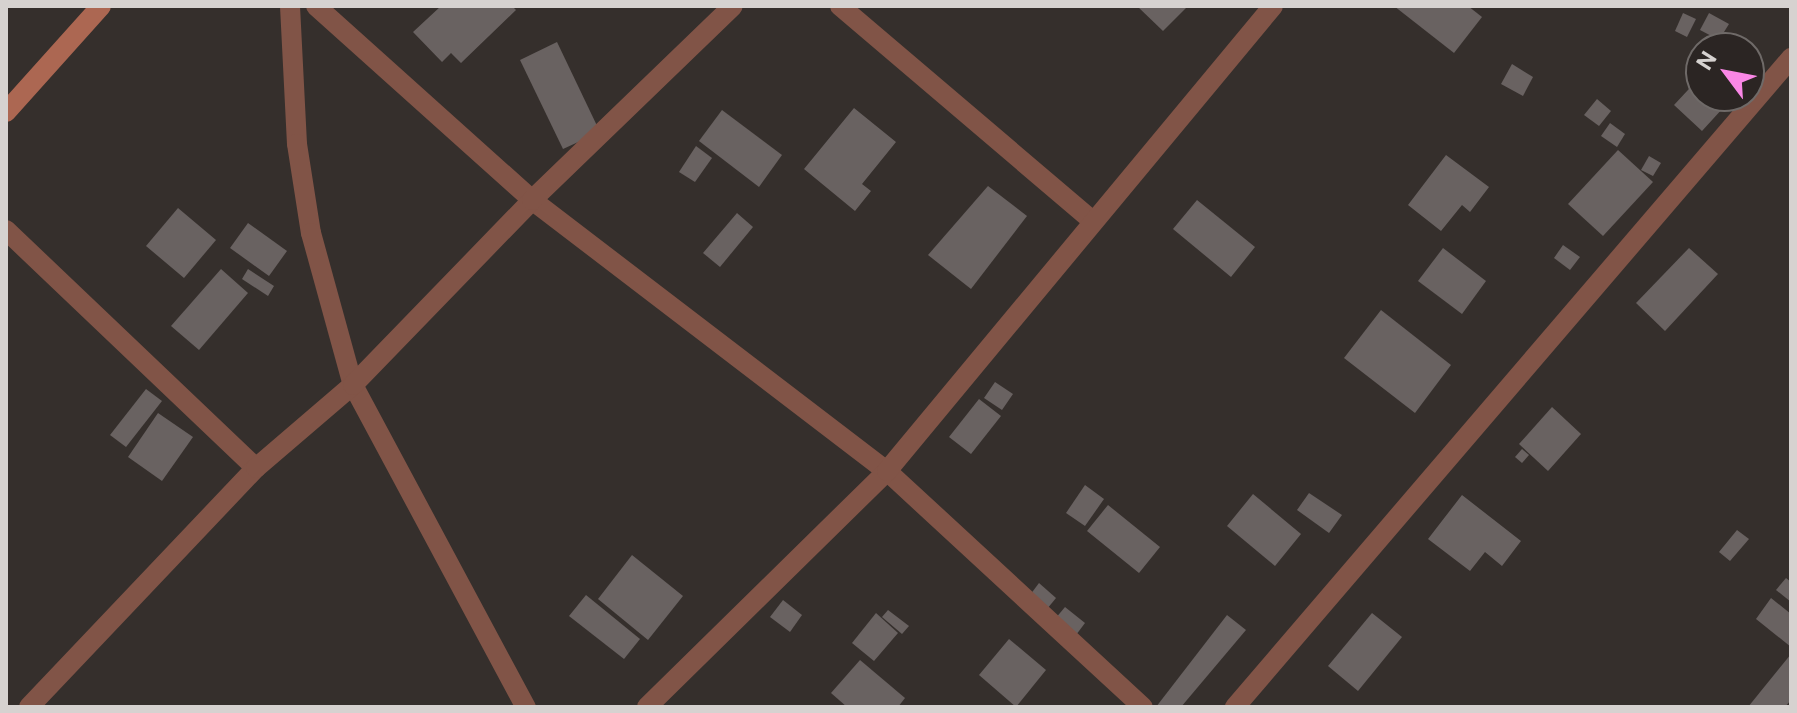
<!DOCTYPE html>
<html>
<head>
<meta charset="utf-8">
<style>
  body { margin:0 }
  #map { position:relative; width:1797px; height:713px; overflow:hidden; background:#352f2c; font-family:"Public Sans",sans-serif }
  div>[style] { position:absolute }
  .building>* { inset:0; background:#696261 }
  .minor>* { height:20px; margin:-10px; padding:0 10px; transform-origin:10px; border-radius:10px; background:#815447 }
  .secondary>* { height:20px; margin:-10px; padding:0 10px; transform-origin:10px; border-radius:10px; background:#ac6752 }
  span { translate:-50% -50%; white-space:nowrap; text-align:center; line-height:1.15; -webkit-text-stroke:7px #2b2523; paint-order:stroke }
  .frame { position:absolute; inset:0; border:8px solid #d6d2d0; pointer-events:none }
  .north { position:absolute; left:1685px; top:32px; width:80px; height:80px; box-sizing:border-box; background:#2b2523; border:2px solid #6f6a68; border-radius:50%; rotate:302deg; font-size:22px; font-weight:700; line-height:32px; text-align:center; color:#d6d2d0 }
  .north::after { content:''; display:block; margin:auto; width:28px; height:36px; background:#fa87e6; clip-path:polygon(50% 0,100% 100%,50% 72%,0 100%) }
</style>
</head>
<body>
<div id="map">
  <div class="building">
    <i style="clip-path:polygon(441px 6px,512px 6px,516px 10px,461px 63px,451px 53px,442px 62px,413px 32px)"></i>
    <i style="clip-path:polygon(1137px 6px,1188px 6px,1163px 31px)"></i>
    <i style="clip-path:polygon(1394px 6px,1468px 6px,1482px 17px,1454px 53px)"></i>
    <i style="clip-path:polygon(1683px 13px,1696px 19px,1687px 37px,1675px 31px)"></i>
    <i style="clip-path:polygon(1709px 13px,1729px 24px,1719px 40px,1700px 30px)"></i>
    <i style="clip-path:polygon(557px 42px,600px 132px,563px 149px,520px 60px)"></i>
    <i style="clip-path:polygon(1512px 64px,1533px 77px,1523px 96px,1501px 84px)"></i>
    <i style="clip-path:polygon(1701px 76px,1701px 96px,1734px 96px,1702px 131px,1674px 105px)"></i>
    <i style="clip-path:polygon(1597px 99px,1611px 111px,1599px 126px,1584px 115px)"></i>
    <i style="clip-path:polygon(854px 108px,896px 142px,862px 184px,871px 191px,855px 211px,804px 169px)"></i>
    <i style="clip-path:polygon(722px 110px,782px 155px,759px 187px,699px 141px)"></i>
    <i style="clip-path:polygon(1610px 123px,1625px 134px,1617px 147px,1601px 136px)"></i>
    <i style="clip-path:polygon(696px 146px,712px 158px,695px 182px,679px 172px)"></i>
    <i style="clip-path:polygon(1618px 150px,1653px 182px,1603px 236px,1568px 204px)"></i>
    <i style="clip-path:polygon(1446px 155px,1489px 187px,1470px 212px,1462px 205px,1441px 231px,1408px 205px)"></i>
    <i style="clip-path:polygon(1649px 156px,1661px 163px,1653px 176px,1641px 170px)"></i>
    <i style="clip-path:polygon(988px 186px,1027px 216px,971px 289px,928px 255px)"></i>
    <i style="clip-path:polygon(1197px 200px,1255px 247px,1231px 277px,1173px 229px)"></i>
    <i style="clip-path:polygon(178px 208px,216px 240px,184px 278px,146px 246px)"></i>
    <i style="clip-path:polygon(737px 213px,753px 227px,720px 267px,703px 253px)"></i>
    <i style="clip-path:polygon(248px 223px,287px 251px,269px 276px,230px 248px)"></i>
    <i style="clip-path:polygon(1563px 245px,1580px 257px,1570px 270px,1554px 258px)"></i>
    <i style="clip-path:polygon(1443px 248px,1486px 281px,1462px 314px,1418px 281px)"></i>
    <i style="clip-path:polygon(1689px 248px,1718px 274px,1665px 331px,1636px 303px)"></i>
    <i style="clip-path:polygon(221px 269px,248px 293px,199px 350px,171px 326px)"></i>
    <i style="clip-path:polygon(248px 269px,274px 286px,268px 296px,242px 279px)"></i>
    <i style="clip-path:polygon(1381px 310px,1451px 365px,1415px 413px,1344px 358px)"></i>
    <i style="clip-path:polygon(995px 382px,1013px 394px,1002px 410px,984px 398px)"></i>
    <i style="clip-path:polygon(146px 389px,162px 401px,126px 447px,110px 435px)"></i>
    <i style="clip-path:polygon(979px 399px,1001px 416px,971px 454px,949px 437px)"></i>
    <i style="clip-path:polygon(1552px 407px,1581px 434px,1548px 471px,1519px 444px)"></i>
    <i style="clip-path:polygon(158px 413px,193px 437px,162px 481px,128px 457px)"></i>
    <i style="clip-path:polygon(1522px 449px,1529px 455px,1522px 463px,1515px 457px)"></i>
    <i style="clip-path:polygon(1085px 485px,1104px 499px,1085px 526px,1066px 513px)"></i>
    <i style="clip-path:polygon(1309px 493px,1342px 515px,1329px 533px,1297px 510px)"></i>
    <i style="clip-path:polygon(1253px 494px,1301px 534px,1275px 566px,1227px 526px)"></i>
    <i style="clip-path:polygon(1462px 495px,1521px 541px,1502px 566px,1485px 552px,1470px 571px,1428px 539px)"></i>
    <i style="clip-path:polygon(1108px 505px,1160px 547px,1139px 573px,1087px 531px)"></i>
    <i style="clip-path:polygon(1737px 530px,1749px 539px,1730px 561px,1719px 552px)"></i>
    <i style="clip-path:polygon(632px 555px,683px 596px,648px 640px,598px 599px)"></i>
    <i style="clip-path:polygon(1786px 578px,1791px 582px,1791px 602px,1776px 590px)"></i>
    <i style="clip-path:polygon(1039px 583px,1056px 598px,1047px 609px,1030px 595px)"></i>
    <i style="clip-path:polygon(586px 595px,640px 639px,624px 659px,569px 616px)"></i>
    <i style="clip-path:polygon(1771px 598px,1791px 614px,1791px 647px,1756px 619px)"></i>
    <i style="clip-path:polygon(783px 600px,802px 615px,790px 632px,770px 617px)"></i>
    <i style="clip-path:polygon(1065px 607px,1085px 623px,1076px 635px,1055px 619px)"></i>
    <i style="clip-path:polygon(888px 610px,909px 626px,902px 634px,882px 617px)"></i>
    <i style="clip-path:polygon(876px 613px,898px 633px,874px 661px,852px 643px)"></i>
    <i style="clip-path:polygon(1372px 613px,1402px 637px,1358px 691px,1328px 666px)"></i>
    <i style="clip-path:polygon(1227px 615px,1246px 630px,1181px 707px,1156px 707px)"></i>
    <i style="clip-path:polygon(1009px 639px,1046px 670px,1016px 707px,979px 675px)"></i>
    <i style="clip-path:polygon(1791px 654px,1791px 700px,1785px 707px,1748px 707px)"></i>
    <i style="clip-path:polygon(860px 660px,905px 698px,898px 707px,847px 707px,831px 693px)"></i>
  </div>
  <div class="minor">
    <i style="left:290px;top:6px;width:138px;rotate:87.1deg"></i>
    <i style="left:297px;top:144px;width:90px;rotate:81.1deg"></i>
    <i style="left:311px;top:233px;width:158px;rotate:74.6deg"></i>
    <i style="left:353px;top:385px;width:366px;rotate:61.8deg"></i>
    <i style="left:316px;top:6px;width:290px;rotate:41.9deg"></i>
    <i style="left:532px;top:200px;width:447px;rotate:37.4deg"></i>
    <i style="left:887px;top:471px;width:348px;rotate:42.7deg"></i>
    <i style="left:840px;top:6px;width:332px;rotate:40.4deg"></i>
    <i style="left:6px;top:230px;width:345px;rotate:43.6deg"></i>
    <i style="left:29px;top:707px;width:330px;rotate:-46.5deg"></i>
    <i style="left:256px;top:468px;width:128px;rotate:-40.6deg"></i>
    <i style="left:353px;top:385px;width:257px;rotate:-45.9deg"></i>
    <i style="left:532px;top:200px;width:279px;rotate:-44deg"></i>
    <i style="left:647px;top:707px;width:337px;rotate:-44.5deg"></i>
    <i style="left:887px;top:471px;width:604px;rotate:-50.3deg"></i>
    <i style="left:1235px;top:707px;width:855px;rotate:-49.41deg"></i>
  </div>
  <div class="secondary">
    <i style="left:6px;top:112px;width:142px;rotate:-48.1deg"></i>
  </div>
  <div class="frame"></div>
  <div class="north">N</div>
</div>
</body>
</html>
